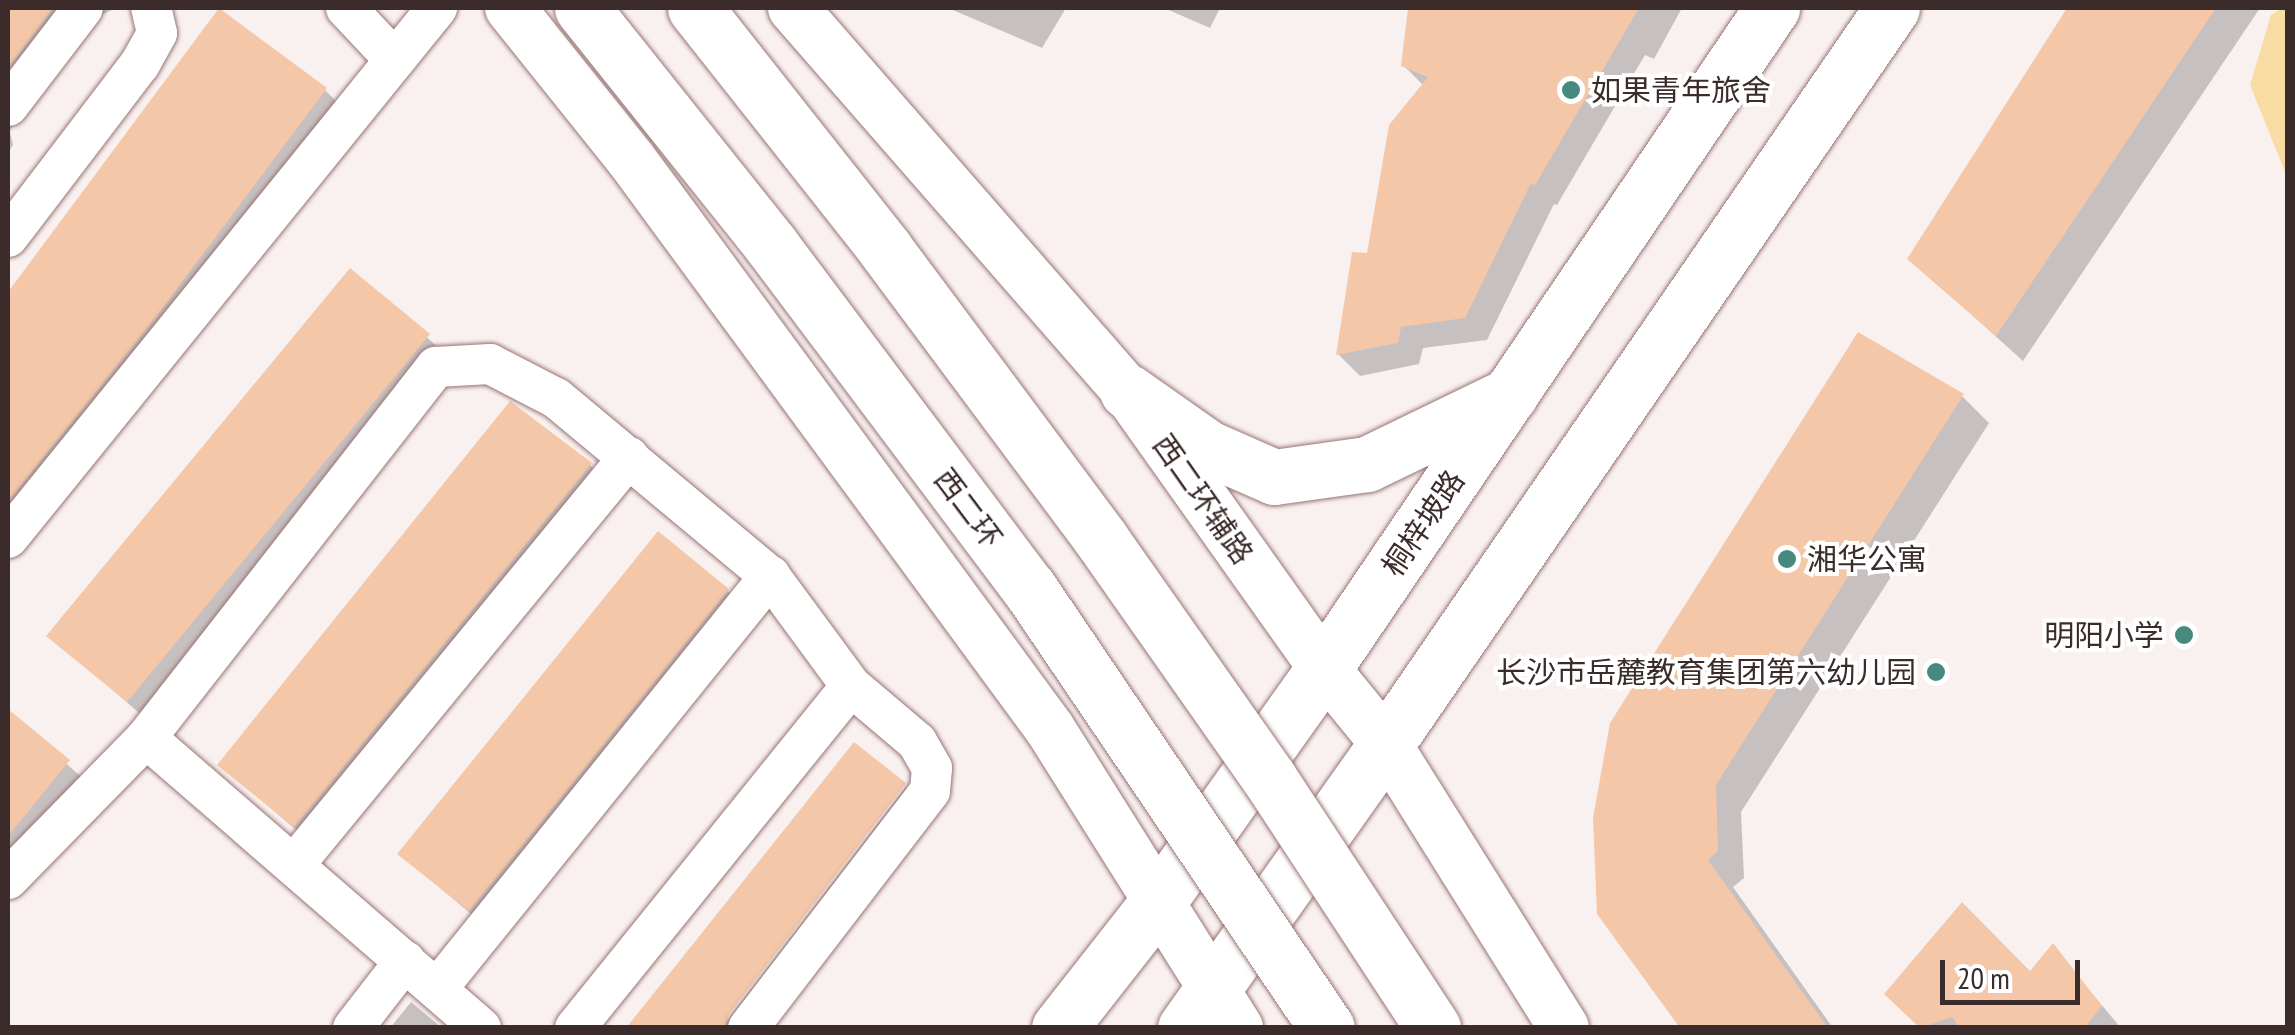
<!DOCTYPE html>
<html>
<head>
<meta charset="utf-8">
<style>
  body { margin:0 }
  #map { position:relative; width:2295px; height:1035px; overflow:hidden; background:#f9f1f0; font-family:"PT Sans Narrow","Noto Sans SC",sans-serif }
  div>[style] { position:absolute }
  .green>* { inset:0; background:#f7dda3 }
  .shadow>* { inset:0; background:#0003 }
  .building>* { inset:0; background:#f4c7a9 }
  .roads { filter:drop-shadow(0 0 2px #987573) drop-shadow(0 0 2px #987573) }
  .minor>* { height:40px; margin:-20px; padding:0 20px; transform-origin:20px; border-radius:20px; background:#fff }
  .tertiary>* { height:50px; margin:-25px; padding:0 25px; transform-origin:25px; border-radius:25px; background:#fff }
  .primary>* { height:55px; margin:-27.5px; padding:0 27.5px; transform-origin:27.5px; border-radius:27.5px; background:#fff }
  .bridges { filter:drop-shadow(0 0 2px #987573) drop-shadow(0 0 2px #987573) }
  .trunk-bridge>* { height:55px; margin:-27.5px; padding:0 27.5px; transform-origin:27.5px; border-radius:27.5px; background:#fff }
  .dots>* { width:28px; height:28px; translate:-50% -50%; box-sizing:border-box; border:5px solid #fff; border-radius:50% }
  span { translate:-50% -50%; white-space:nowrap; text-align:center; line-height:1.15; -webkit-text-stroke:8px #fff; paint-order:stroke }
  .poi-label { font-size:30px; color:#3b2c2b }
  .left { translate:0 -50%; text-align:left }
  .right { translate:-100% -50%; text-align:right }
  .street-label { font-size:30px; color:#3b2c2b }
  .frame { position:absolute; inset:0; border:10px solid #3b2c2b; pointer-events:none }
  .scale { position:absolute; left:1940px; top:960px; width:140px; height:45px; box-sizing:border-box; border:5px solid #3b2c2b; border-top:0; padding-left:12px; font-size:30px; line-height:35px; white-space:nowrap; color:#3b2c2b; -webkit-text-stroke:8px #fff; paint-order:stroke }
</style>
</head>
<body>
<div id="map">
  <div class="green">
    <i style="clip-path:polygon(2282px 8px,2288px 8px,2287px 177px,2250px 85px,2271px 15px)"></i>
  </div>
  <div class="shadow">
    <i style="clip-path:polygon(8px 8px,116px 8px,91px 20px,15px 118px,10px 132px,13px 145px,8px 153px)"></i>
    <i style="clip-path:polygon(948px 8px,1066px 8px,1042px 48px)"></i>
    <i style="clip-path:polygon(1164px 8px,1220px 8px,1210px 28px)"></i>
    <i style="clip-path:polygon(1411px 8px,1682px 8px,1654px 59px,1645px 55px,1557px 205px,1554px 204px,1487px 340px,1423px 348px,1419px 364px,1360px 376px,1338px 354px,1424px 86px,1403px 65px)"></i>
    <i style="clip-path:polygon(2070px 8px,2260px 8px,2023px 361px,1910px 259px)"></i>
    <i style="clip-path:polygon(219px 12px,325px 90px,352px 117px,182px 345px,8px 560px,8px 296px)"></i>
    <i style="clip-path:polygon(351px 271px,455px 362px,155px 727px,50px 635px)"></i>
    <i style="clip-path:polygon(1962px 396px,1989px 423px,1741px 812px,1744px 878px,1733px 887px,1833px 1028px,1683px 1028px,1600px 913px)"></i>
    <i style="clip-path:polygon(590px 465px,617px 491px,322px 852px,220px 765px)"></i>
    <i style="clip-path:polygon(728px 591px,754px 617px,497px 936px,400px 854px)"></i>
    <i style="clip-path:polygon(8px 712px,95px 789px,8px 894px)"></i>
    <i style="clip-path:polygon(906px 787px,931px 811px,765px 1028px,629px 1028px,724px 1025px)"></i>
    <i style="clip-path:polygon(2053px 947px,2121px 1028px,1922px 1028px,1887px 994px,2030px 975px)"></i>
    <i style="clip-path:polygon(411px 1002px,442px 1028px,390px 1028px)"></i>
  </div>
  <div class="building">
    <i style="clip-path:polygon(8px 8px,53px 8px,8px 68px)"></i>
    <i style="clip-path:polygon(219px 8px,327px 88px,155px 318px,8px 501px,8px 292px)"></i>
    <i style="clip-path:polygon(1408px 8px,1639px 8px,1535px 185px,1531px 183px,1465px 318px,1401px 327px,1398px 343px,1336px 355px,1352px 252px,1367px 253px,1389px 125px,1428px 77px,1401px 66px)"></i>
    <i style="clip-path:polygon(2067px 8px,2216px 8px,1996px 336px,1907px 259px)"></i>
    <i style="clip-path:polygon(350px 268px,430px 334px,127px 702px,46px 636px)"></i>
    <i style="clip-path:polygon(1858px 332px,1964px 394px,1716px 785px,1718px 851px,1708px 860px,1828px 1028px,1680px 1028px,1597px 914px,1593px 818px,1610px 723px)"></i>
    <i style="clip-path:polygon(510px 401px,592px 463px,294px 827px,217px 765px)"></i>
    <i style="clip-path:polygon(658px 531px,729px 589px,469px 911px,397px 854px)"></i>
    <i style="clip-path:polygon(8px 709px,70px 760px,8px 836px)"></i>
    <i style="clip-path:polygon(854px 742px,906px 783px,729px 1014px,725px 1028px,626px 1028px)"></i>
    <i style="clip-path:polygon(1962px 902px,2030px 971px,2053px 943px,2102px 1006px,2084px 1028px,1960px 1028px,1952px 1017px,1920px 1028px,1884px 994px)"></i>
  </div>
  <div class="roads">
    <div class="minor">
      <i style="left:346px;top:8px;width:71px;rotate:46.7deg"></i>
      <i style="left:8px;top:106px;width:123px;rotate:-52.6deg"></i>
      <i style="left:8px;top:237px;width:218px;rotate:-52.7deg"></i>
      <i style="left:140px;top:64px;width:35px;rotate:-61deg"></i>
      <i style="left:157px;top:33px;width:26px;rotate:-103deg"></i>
      <i style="left:8px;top:538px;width:682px;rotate:-51.01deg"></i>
      <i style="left:294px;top:865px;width:528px;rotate:-50.61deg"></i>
      <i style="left:8px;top:879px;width:197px;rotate:-45.6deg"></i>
      <i style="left:437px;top:989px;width:531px;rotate:-51.12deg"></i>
      <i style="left:353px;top:1028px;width:85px;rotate:-52.2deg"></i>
      <i style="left:481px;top:1028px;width:443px;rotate:-139.1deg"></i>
      <i style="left:146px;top:738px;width:471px;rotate:-52deg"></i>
      <i style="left:436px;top:367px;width:54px;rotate:-3.2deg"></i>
      <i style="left:490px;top:364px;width:74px;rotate:27.3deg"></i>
      <i style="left:556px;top:398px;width:278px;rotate:39.8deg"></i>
      <i style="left:770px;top:576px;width:137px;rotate:53.6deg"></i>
      <i style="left:851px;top:686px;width:87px;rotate:40.3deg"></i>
      <i style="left:917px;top:742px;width:30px;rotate:60deg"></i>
      <i style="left:932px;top:768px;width:23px;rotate:95deg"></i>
      <i style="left:930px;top:791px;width:299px;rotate:127.5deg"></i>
      <i style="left:575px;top:1028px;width:439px;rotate:-51.1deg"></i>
    </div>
    <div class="tertiary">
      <i style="left:510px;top:8px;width:193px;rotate:51.3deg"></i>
      <i style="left:631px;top:159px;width:707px;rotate:53.68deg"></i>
      <i style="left:1050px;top:729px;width:353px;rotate:57.8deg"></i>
      <i style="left:793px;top:8px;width:508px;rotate:48.91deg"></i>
      <i style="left:1127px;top:391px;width:340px;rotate:54.6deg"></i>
      <i style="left:1324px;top:668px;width:98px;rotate:50.8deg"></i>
      <i style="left:1386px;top:744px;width:335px;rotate:57.9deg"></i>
    </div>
    <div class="primary">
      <i style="left:1127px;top:391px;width:99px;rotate:35.1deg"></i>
      <i style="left:1208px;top:448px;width:72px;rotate:23.7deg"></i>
      <i style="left:1274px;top:477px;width:94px;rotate:-8deg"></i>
      <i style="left:1367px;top:464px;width:159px;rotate:-25.8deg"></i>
      <i style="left:1059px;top:1028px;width:164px;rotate:-51.9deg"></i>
      <i style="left:1160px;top:899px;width:283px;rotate:-54.6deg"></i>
      <i style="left:1324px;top:668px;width:798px;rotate:-55.83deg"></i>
      <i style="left:1185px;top:1028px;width:348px;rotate:-54.7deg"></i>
      <i style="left:1386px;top:744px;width:893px;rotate:-55.49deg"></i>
    </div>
  </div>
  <div class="bridges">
    <div class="trunk-bridge">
      <i style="left:582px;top:8px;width:303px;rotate:51.4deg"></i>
      <i style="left:771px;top:245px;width:429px;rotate:53.1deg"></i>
      <i style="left:1029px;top:588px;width:531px;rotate:55.89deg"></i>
      <i style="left:695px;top:8px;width:307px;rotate:51.7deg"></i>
      <i style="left:885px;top:249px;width:362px;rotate:53.3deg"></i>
      <i style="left:1101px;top:539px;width:292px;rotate:54.9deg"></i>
      <i style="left:1269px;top:778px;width:299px;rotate:56.7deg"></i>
    </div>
  </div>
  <div class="dots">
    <i style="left:1571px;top:90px;background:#45897f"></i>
    <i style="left:1787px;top:559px;background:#45897f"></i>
    <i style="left:2184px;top:635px;background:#45897f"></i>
    <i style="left:1936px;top:672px;background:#45897f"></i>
  </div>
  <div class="poi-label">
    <span class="left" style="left:1591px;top:90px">如果青年旅舍</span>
    <span class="left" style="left:1807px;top:559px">湘华公寓</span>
    <span class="right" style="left:2164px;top:635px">明阳小学</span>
    <span class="right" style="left:1916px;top:672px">长沙市岳麓教育集团第六幼儿园</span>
  </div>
  <div class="street-label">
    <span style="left:1203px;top:499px;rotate:55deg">西二环辅路</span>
    <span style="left:968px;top:508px;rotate:53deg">西二环</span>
    <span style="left:1423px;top:523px;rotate:-56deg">桐梓坡路</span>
  </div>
  <div class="frame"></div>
  <div class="scale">20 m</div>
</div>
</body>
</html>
